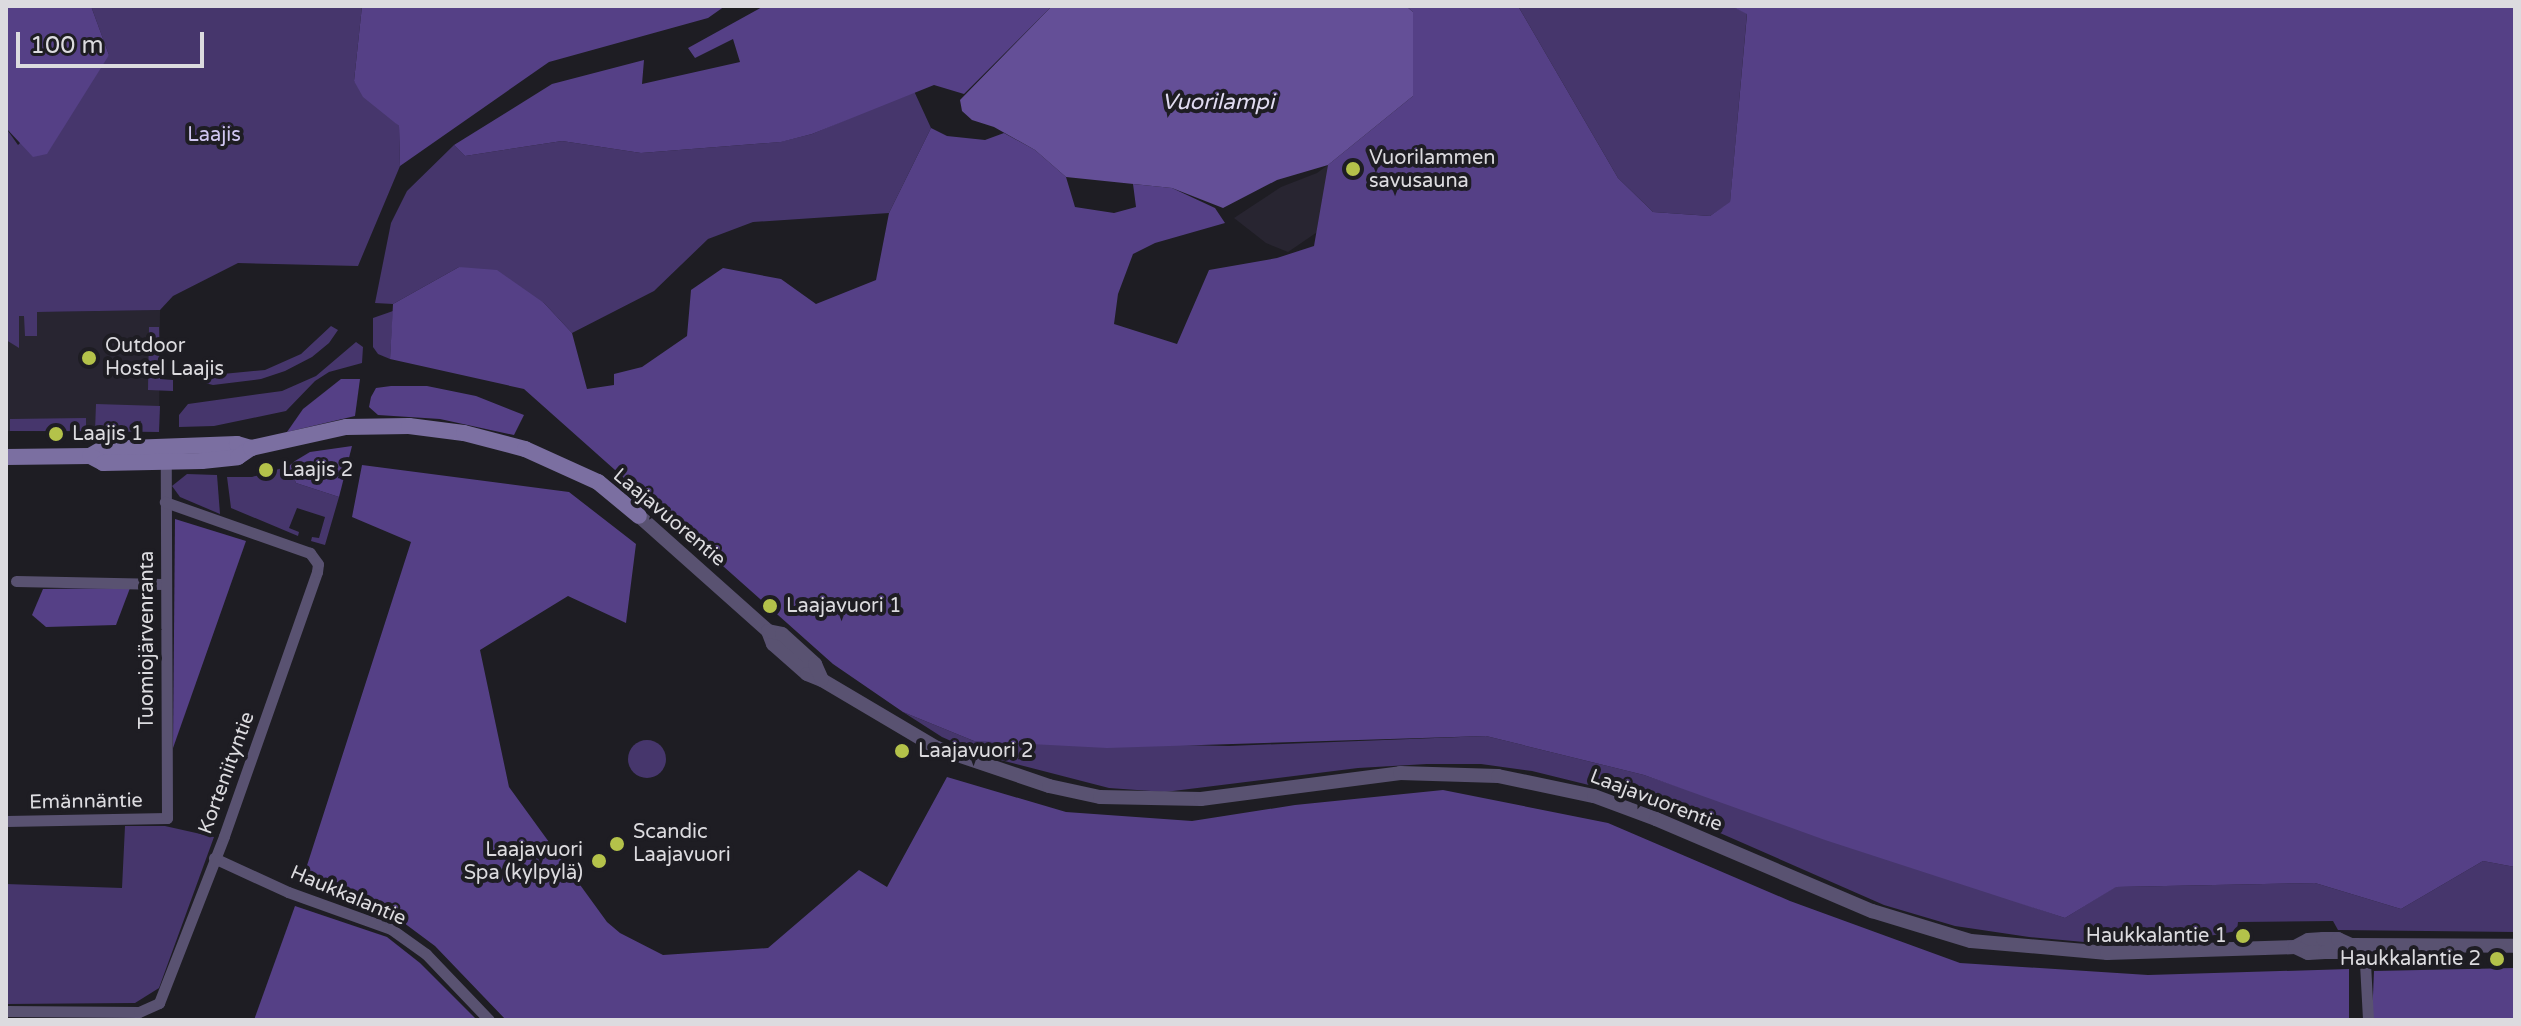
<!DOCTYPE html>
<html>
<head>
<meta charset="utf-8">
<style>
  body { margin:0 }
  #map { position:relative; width:2521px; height:1026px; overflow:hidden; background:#1e1d23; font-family:"Varela Round",sans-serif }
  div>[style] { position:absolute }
  .built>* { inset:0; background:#282531 }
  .green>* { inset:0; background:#46366c }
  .round { border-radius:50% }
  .forest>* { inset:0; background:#554086 }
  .water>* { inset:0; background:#644f97 }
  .minor>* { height:11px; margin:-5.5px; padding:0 5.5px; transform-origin:5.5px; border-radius:5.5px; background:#595271 }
  .tertiary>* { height:14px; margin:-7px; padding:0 7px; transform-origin:7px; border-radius:7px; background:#595271 }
  .secondary>* { height:16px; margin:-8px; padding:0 8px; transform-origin:8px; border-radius:8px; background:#7b6fa1 }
  .dots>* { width:22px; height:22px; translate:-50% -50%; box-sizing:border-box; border:4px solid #1e1d23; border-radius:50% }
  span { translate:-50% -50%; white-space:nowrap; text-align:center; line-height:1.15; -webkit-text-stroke:8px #1e1d23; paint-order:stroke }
  .park-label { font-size:20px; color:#d0c6f0 }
  .poi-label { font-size:20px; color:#dcdbdf }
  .left { translate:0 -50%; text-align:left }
  .right { translate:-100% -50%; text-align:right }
  .street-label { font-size:20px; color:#dcdbdf }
  .water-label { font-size:22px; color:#e1dcf1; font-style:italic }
  .frame { position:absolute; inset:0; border:8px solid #dcdbdf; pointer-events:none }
  .scale { position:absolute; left:16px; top:32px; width:188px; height:36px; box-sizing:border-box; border:4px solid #dcdbdf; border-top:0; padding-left:10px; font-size:24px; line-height:28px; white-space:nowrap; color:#dcdbdf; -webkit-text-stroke:6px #1e1d23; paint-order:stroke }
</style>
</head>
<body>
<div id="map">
  <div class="built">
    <i style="clip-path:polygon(1358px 143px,1329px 224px,1288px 252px,1266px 243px,1234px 218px,1281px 187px,1317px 173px)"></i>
    <i style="clip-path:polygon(160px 310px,159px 432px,6px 431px,6px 340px,18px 347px,19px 316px,36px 312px)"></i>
  </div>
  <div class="green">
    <i style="clip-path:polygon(91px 6px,362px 6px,354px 81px,399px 126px,400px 166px,358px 266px,238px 263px,173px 296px,160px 310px,37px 312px,37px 336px,25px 336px,24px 316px,19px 316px,19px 348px,6px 340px,6px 128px,18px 145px,109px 55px)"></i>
    <i style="clip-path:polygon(1518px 6px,1731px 6px,1747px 13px,1730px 203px,1710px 216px,1653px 212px,1618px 178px)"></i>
    <i style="clip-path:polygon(914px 91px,931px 128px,889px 213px,753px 222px,708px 239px,654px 291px,572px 333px,544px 303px,459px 267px,393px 304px,375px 303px,391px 223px,407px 191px,454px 145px,465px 156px,562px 141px,641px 153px,780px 142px,812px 134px)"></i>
    <i style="clip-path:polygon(393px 311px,390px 359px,378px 354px,373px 347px,373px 318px)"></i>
    <i style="clip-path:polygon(331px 326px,338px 330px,329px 343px,312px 357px,285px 371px,261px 379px,213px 385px,201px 382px,202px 376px,265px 370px,301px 354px)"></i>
    <i style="clip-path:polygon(149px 327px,159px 327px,160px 379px,173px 380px,173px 391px,148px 390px)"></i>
    <i style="clip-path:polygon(356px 342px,363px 347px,362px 363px,329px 372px,315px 381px,286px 411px,214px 426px,179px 427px,179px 415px,188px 404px,282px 391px,316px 376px)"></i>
    <i style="clip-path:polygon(96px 404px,160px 406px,159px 432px,95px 431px)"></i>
    <i style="clip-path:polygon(86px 418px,86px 431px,10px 431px,10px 419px)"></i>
    <i style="clip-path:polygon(289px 466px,296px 483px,339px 497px,325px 545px,311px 541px,312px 537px,319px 538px,325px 517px,297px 508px,289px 528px,299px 532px,298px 536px,231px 508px,227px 477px,252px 477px)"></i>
    <i style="clip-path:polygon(187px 474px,217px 475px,220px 514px,180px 497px,172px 486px)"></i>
    <i style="clip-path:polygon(903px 712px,974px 741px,1229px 746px,1486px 736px,1644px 775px,2065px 918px,2115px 887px,2315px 883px,2401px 909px,2483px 861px,2515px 867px,2515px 932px,2338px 930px,2333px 921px,2238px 922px,2237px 931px,2203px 937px,2106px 944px,2029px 937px,1955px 926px,1884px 905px,1688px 819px,1605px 789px,1532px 771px,1481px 764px,1427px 764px,1358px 768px,1165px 792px,1109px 788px,985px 756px,942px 737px)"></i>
    <i class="round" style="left:628px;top:740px;width:38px;height:38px"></i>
    <i style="clip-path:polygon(125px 826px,165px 826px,214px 837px,159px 988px,135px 1003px,6px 1004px,6px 884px,122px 888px)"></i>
  </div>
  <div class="forest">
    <i style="clip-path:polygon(6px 6px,91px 6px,109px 55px,47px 154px,33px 157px,6px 128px)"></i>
    <i style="clip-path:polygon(362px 6px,725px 6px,708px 18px,549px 62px,400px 166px,399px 126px,363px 97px,354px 81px)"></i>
    <i style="clip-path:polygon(764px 6px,1052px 6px,964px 94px,934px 85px,812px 134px,781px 142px,641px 153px,562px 141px,465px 156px,454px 145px,552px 84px,644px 60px,642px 84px,740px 62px,733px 39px,695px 58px,688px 48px)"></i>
    <i style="clip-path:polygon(1406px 6px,1518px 6px,1618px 178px,1653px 212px,1710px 216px,1730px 202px,1747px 14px,1731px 6px,2515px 6px,2515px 867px,2483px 861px,2401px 909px,2315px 883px,2116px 887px,2065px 918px,1825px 840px,1644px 775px,1486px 736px,1107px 748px,974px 741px,903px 712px,833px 664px,524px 389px,390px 359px,393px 304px,459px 267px,497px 270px,544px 303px,572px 333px,587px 389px,614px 385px,614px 374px,642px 367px,687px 336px,691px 290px,723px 268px,781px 279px,816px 304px,876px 280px,889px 213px,931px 128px,947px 136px,985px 140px,1004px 133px,1035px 150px,1066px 177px,1075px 207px,1114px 213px,1136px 207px,1133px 184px,1172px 188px,1215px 208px,1225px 223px,1155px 243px,1133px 254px,1118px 294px,1114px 324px,1177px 344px,1209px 270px,1277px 258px,1314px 246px,1328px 165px,1413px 96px,1413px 12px)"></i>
    <i style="clip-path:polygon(341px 379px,360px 379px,355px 416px,287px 432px,303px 409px)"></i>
    <i style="clip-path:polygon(391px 386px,427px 386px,476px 396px,524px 415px,514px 435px,440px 419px,378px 415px,369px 407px,371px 397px,376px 388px)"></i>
    <i style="clip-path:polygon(352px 446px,339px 497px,296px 483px,289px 466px,295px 461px,310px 452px)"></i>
    <i style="clip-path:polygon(362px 465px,569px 492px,636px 544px,626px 623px,568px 596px,480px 650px,509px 787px,607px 922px,620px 933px,663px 955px,768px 948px,859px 870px,887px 887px,947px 777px,1066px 812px,1192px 821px,1295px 805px,1443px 790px,1608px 823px,1790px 901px,1960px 963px,2148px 975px,2349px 969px,2349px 1020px,506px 1020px,435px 946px,396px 917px,302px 881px,411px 542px,352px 517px)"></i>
    <i style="clip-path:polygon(175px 519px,246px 541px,173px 748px)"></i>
    <i style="clip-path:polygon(130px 588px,116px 625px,46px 627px,32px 615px,43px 589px)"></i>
    <i style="clip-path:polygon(295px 906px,387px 937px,420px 963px,477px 1020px,254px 1020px)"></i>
    <i style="clip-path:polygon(2515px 968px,2515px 1020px,2372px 1020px,2374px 971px)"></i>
  </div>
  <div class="water">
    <i style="clip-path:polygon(1052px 6px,1406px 6px,1413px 12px,1413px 96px,1328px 165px,1277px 180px,1223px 208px,1172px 188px,1066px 177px,1035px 150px,994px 127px,972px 120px,962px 111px,960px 100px)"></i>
  </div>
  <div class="minor">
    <i style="left:16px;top:581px;width:147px;rotate:1.2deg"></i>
    <i style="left:6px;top:821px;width:161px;rotate:-1.1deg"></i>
    <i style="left:167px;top:818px;width:356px;rotate:-90.2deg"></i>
    <i style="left:214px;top:858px;width:81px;rotate:24.7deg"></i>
    <i style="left:288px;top:892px;width:109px;rotate:19.8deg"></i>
    <i style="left:391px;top:929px;width:43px;rotate:35.5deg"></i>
    <i style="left:426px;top:954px;width:91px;rotate:46.3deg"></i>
    <i style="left:2364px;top:945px;width:75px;rotate:86.9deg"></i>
    <i style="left:6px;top:1011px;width:133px;rotate:0.4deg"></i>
    <i style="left:139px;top:1012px;width:22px;rotate:-24deg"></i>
    <i style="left:159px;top:1003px;width:179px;rotate:-68.7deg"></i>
    <i style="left:224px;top:836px;width:280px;rotate:-70.6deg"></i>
    <i style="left:317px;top:572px;width:8px;rotate:-83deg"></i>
    <i style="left:318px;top:564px;width:14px;rotate:-126deg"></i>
    <i style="left:310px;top:553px;width:154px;rotate:-160.6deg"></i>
  </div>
  <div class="tertiary">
    <i style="left:639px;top:516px;width:173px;rotate:41.7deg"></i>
    <i style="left:768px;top:631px;width:14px;rotate:69deg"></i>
    <i style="left:773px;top:644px;width:45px;rotate:41.4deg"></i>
    <i style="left:807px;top:674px;width:16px;rotate:22deg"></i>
    <i style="left:822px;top:680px;width:134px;rotate:30.6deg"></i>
    <i style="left:937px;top:748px;width:118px;rotate:18.7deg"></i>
    <i style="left:1049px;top:786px;width:52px;rotate:12.2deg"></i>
    <i style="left:1100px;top:797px;width:101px;rotate:1.1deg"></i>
    <i style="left:1201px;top:799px;width:201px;rotate:-7.4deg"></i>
    <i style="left:1400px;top:773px;width:98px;rotate:1.8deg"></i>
    <i style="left:1498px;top:776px;width:98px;rotate:11.8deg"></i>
    <i style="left:1594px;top:796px;width:66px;rotate:20.4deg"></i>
    <i style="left:1656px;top:819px;width:235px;rotate:23.1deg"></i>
    <i style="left:1872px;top:911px;width:103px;rotate:16.9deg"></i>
    <i style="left:1971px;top:941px;width:137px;rotate:5deg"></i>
    <i style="left:2107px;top:953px;width:188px;rotate:-1.8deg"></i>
    <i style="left:2295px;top:947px;width:15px;rotate:-28deg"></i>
    <i style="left:2308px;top:940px;width:15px;rotate:-4deg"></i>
    <i style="left:2323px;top:939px;width:15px"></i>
    <i style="left:2338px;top:939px;width:14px;rotate:25deg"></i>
    <i style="left:2351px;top:945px;width:164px;rotate:0.3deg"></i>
    <i style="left:768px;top:631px;width:14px;rotate:12deg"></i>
    <i style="left:782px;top:634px;width:45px;rotate:42.3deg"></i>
    <i style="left:815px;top:664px;width:17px;rotate:66deg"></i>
    <i style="left:2295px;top:947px;width:14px;rotate:25deg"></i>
    <i style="left:2308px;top:953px;width:17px;rotate:-3deg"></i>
    <i style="left:2325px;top:952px;width:13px"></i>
    <i style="left:2338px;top:952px;width:15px;rotate:-28deg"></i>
  </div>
  <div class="secondary">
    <i style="left:90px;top:456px;width:14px;rotate:-30deg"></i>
    <i style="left:102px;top:449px;width:135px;rotate:-2.1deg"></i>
    <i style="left:237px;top:444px;width:15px;rotate:16deg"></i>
    <i style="left:6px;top:457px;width:84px;rotate:-0.7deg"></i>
    <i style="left:90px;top:456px;width:15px;rotate:28deg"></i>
    <i style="left:103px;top:463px;width:99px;rotate:-1.2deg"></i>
    <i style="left:202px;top:461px;width:36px;rotate:-6deg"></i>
    <i style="left:238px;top:457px;width:16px;rotate:-35deg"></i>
    <i style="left:251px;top:448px;width:97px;rotate:-12.5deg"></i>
    <i style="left:346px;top:427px;width:63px;rotate:-0.9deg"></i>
    <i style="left:409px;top:426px;width:55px;rotate:7.3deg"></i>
    <i style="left:464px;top:433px;width:63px;rotate:14.7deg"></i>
    <i style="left:525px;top:449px;width:80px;rotate:24.3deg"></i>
    <i style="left:598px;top:482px;width:53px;rotate:39.7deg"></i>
  </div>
  <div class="dots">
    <i style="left:1353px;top:169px;background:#b4c24a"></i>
    <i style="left:89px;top:358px;background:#b4c24a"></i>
    <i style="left:56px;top:434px;background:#b4c24a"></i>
    <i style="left:266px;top:470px;background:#b4c24a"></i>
    <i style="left:770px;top:606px;background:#b4c24a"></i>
    <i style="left:902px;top:751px;background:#b4c24a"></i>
    <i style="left:617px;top:844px;background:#b4c24a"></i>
    <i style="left:599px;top:861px;background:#b4c24a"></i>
    <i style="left:2243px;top:936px;background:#b4c24a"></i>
    <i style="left:2497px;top:959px;background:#b4c24a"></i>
  </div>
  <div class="park-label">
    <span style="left:214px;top:135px">Laajis</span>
  </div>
  <div class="poi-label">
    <span class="left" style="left:1369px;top:170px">Vuorilammen<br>savusauna</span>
    <span class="left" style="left:105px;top:358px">Outdoor<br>Hostel Laajis</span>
    <span class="left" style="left:72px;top:434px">Laajis 1</span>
    <span class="left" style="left:282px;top:470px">Laajis 2</span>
    <span class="left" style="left:786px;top:606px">Laajavuori 1</span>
    <span class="left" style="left:918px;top:751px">Laajavuori 2</span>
    <span class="left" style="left:633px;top:844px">Scandic<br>Laajavuori</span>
    <span class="right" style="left:583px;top:862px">Laajavuori<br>Spa (kylpylä)</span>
    <span class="right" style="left:2227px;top:936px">Haukkalantie 1</span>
    <span class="right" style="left:2481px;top:959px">Haukkalantie 2</span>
  </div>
  <div class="street-label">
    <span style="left:669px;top:518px;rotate:40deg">Laajavuorentie</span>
    <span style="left:147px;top:640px;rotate:-90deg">Tuomiojärvenranta</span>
    <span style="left:227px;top:773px;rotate:-70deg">Korteniityntie</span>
    <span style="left:1656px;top:801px;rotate:21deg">Laajavuorentie</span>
    <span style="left:86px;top:802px;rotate:-1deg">Emännäntie</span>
    <span style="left:348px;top:896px;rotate:23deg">Haukkalantie</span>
  </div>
  <div class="water-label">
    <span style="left:1218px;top:103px">Vuorilampi</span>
  </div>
  <div class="frame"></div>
  <div class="scale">100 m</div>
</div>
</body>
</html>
